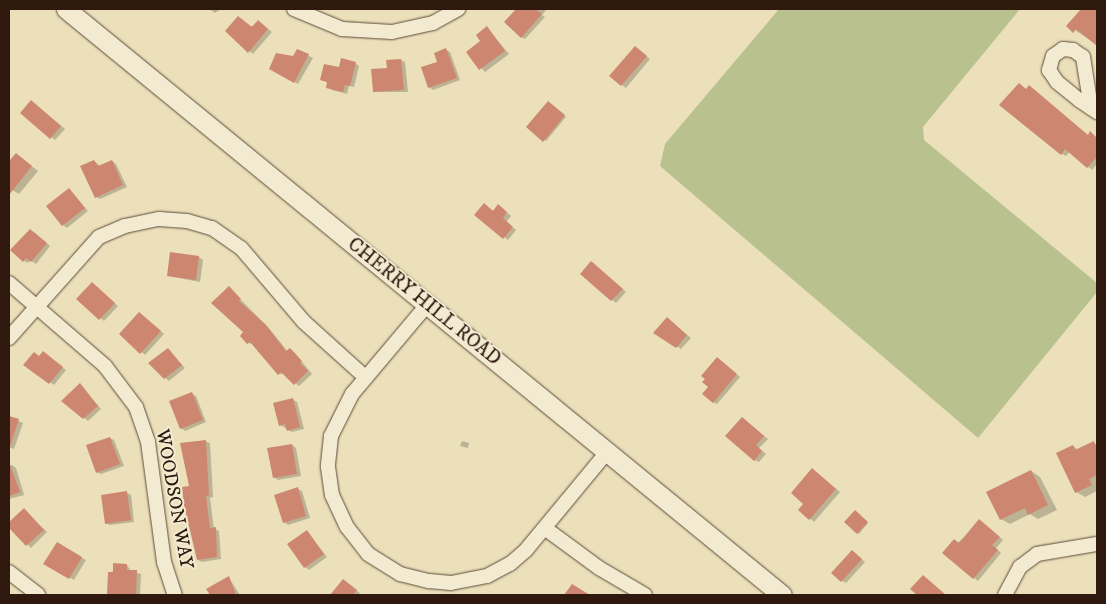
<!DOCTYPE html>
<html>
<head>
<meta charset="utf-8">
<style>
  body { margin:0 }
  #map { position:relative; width:1106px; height:604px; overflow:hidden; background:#ebe0ba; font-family:"IM FELL DW Pica",serif }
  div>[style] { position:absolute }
  .green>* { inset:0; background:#b9c28f }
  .shadow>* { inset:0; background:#0003 }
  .building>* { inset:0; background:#cd8770 }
  .roads { filter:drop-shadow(0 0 1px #5e4a39) drop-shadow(0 0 1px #5e4a39) }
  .minor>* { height:14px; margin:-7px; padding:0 7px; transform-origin:7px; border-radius:7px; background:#f2ebd2 }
  .secondary>* { height:19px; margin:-9.5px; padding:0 9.5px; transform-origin:9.5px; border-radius:9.5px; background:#f2ebd2 }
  span { translate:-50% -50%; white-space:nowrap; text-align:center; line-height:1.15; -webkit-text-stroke:4px #f2ebd2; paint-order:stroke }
  .street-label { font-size:19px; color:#2f180e }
  .frame { position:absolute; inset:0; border:10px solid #2f180e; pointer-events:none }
</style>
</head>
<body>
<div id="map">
  <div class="green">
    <i style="clip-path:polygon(779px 9px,1020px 9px,923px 127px,924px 140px,1097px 283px,1097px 292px,978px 438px,660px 166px,665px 144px)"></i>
  </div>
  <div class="shadow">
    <i style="clip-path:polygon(209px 9px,221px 9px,215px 13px)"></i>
    <i style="clip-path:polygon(517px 9px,547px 9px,542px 15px,545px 17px,525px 39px,521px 37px)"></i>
    <i style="clip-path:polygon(1083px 9px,1097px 10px,1097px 44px,1068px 26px)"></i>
    <i style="clip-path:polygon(262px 24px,272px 32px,253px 54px,226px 31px)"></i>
    <i style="clip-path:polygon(487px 28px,509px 54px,485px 72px,467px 52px,482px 41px)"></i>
    <i style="clip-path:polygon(298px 50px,313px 58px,298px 84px,270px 68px,294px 58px)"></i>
    <i style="clip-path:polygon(446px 50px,450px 52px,460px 80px,433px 90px,429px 87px)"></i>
    <i style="clip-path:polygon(639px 50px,650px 59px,626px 88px,611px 76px)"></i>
    <i style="clip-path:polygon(401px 60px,405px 62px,408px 92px,374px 92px,388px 69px)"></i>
    <i style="clip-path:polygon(355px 63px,359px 66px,354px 87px,349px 86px,347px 94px,332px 90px,327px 87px,329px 83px,321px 80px)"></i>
    <i style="clip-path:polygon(1027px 90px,1089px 136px,1091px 133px,1097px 138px,1097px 164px,1092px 170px,1070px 152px,1066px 156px,1062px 154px)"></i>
    <i style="clip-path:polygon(35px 104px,65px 129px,55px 140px,22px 113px)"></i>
    <i style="clip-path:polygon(550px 104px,566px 117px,546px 141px,528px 127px)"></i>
    <i style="clip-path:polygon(16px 154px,38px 171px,19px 194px,9px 188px,9px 163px)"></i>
    <i style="clip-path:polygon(94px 161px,100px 166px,112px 161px,116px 164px,127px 187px,100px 199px,96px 197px)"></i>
    <i style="clip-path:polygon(69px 189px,88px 211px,67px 228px,63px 225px)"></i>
    <i style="clip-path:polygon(502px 208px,511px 216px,506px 222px,516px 230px,508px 240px,476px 215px)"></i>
    <i style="clip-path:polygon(35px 233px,50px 246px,36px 264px,30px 260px,28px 263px,24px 261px)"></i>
    <i style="clip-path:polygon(199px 257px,203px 260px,200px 282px,168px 276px)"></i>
    <i style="clip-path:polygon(592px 262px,626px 292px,616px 303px,582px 273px)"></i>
    <i style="clip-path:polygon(96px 286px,118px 306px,104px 321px,78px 299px)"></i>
    <i style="clip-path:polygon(229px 288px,269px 328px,288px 352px,294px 352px,312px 374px,299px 386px,285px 374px,279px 374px,254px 344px,248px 343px)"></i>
    <i style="clip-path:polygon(140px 313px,164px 334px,145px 355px,121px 334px)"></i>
    <i style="clip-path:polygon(667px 319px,691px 338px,681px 349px,655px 332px)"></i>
    <i style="clip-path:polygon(168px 350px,185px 368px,169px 381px,150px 364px)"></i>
    <i style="clip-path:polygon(47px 355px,66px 370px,54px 385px,50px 382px,40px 356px)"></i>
    <i style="clip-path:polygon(721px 361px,740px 377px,717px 404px,713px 402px,710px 387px)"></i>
    <i style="clip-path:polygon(80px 385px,101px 409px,88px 421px,63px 400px)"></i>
    <i style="clip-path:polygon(191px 393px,196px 396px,206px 422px,185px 431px,181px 428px)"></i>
    <i style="clip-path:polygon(292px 399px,297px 402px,304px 429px,292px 432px,280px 425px)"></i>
    <i style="clip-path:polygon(9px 417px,23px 423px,14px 449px,9px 447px)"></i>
    <i style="clip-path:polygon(743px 418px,768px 439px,759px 448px,766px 454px,759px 462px,754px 460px)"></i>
    <i style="clip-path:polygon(110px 438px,114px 440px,124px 466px,101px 474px,97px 472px)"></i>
    <i style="clip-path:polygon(205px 441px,210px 443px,213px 497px,210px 498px,214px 529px,219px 531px,221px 559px,202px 562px,198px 560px)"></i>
    <i style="clip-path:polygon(462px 441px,469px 443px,468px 448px,460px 446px)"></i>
    <i style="clip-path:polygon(1094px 443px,1097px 445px,1097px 491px,1085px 497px,1076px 492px,1073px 446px,1079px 450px)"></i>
    <i style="clip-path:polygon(292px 445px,296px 448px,301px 476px,278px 480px,274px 477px)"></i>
    <i style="clip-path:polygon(12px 465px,16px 468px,24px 495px,9px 499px,9px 466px)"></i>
    <i style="clip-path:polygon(1031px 471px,1040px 477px,1057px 510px,1038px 519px,1030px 514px,1010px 524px,1001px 519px)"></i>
    <i style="clip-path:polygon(816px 472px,840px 492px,814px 522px,800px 510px,805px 504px)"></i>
    <i style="clip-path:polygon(297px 489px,302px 491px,310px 518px,288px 525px,284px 522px)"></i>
    <i style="clip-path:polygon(127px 493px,131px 495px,134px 522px,110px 525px,106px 523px)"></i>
    <i style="clip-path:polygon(24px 510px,47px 532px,31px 548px,9px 526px)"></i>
    <i style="clip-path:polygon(856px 513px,868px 523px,859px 534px,858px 533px)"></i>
    <i style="clip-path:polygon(983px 523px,1003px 540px,996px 548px,1001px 553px,978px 581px,944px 553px)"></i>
    <i style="clip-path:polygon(307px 532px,327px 557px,309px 570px,305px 567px)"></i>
    <i style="clip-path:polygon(57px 543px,86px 560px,74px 580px,45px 563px)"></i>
    <i style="clip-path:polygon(852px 551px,865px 562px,846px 583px,842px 581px)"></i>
    <i style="clip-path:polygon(127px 565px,131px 571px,141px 574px,140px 595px,108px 595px,109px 573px)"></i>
    <i style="clip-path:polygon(229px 578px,240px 595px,211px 595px,208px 589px)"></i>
    <i style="clip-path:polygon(343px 581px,360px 593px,359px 595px,332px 595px)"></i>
  </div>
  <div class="building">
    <i style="clip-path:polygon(516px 9px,535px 9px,542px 14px,521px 38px,504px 22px)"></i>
    <i style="clip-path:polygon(1081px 9px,1097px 9px,1097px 46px,1076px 29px,1073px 33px,1066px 26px)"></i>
    <i style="clip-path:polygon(238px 16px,252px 27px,258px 20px,268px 29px,248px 53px,225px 31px)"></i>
    <i style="clip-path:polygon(487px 26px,505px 51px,479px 70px,466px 52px,480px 41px,476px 35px)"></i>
    <i style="clip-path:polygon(635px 46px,647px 56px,621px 86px,609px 76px)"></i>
    <i style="clip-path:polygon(446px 48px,457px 78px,428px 88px,421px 67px,437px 62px,434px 53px)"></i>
    <i style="clip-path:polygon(297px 49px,309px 54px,294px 83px,269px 69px,276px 53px,293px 56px)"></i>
    <i style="clip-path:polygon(341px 58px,356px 62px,350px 86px,345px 85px,343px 92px,326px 88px,327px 82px,320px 80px,324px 64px,339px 67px)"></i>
    <i style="clip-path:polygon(401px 59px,404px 90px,373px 92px,371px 69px,387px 68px,386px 60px)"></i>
    <i style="clip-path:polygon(1019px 83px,1026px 89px,1029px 85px,1088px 135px,1090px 131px,1097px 138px,1097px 157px,1087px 168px,1065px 149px,1061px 155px,999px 105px)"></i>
    <i style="clip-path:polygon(31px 100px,61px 126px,50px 139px,20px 113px)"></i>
    <i style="clip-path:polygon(548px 101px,565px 115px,543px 142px,526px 127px)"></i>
    <i style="clip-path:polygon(16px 153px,32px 166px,9px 195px,9px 161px)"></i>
    <i style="clip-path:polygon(94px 160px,98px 166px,112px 160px,123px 185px,95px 198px,80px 166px)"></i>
    <i style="clip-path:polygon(69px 188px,85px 208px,62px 226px,46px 206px)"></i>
    <i style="clip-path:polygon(484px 203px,493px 211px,498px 204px,507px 212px,503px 218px,513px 227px,503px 239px,474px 215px)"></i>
    <i style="clip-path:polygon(30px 229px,47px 243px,31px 262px,26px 258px,23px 262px,10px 250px)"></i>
    <i style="clip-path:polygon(170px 252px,199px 256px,196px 280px,167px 276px)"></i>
    <i style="clip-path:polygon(591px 261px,623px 289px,611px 301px,580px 274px)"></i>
    <i style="clip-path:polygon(92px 282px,115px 303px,99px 320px,76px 299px)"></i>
    <i style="clip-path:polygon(229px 286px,241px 299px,239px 301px,265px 324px,286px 351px,290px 348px,302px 361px,300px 363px,308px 371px,294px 385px,281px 372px,278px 375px,250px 342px,247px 344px,240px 336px,243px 332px,211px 303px)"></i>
    <i style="clip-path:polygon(139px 312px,161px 331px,140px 354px,119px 334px)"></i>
    <i style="clip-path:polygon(667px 317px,687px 335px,676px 348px,653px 333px)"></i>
    <i style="clip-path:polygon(168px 348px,182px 365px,164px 379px,148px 363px)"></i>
    <i style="clip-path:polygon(43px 351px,63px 367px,49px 384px,23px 365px,34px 352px,39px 356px)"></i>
    <i style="clip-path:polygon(717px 357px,737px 374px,713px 403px,702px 394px,708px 387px,702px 382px,705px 379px,701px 376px)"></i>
    <i style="clip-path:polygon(80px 383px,98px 406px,83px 419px,61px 401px)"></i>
    <i style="clip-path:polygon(192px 392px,203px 420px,180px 429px,169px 401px)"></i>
    <i style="clip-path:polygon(293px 398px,300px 427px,287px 431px,285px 424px,279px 426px,273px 403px)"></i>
    <i style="clip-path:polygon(9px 416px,19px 419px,10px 446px,9px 446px)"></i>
    <i style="clip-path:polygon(742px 417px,764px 436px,756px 445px,762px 451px,754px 461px,725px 436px)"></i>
    <i style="clip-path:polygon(110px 437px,120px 464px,96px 473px,86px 445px)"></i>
    <i style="clip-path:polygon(206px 440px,209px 495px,206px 496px,210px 528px,216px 527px,217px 557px,197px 560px,184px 505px,182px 487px,189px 486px,180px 443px)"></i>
    <i style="clip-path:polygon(1094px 441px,1097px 449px,1097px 475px,1089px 479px,1092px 485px,1075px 493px,1056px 453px,1073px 445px,1075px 450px)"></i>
    <i style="clip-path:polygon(292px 444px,297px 474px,273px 478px,267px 448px)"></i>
    <i style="clip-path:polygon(9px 462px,20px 492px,9px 496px)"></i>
    <i style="clip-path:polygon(812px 468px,836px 489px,809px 520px,798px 510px,803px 504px,791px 493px)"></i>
    <i style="clip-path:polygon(1031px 470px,1048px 505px,1028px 515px,1025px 508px,1000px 520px,986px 492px)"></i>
    <i style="clip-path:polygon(298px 487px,306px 516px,283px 523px,274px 495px)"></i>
    <i style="clip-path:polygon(127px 491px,131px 520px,105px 524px,101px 495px)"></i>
    <i style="clip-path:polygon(24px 508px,44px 530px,26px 546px,9px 528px,9px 522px)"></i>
    <i style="clip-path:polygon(855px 510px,868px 522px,857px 534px,844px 522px)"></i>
    <i style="clip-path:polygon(979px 519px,1000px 537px,992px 545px,998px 550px,973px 579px,942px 553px,954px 539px,959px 543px)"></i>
    <i style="clip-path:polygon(307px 530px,324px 554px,304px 568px,287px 544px)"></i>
    <i style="clip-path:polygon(57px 542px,82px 557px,69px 579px,43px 564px)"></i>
    <i style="clip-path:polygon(852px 550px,862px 559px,841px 582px,831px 573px)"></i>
    <i style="clip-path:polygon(113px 563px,127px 564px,127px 570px,137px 570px,136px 595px,107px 595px,108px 572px,113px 572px)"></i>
    <i style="clip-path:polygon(923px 575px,946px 595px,917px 595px,910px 589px)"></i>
    <i style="clip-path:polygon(229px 576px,236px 595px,210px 595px,206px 589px)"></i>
    <i style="clip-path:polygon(343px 579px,357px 590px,353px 595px,330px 595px)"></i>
    <i style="clip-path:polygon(572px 584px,590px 595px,564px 595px)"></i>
  </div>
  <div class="roads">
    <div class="minor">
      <i style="left:294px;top:9px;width:52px;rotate:22.6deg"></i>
      <i style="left:342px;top:29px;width:50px;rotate:3.4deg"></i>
      <i style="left:392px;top:32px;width:42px;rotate:-12.4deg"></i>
      <i style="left:433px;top:23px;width:29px;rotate:-29deg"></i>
      <i style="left:1091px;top:108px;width:52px;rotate:-98.9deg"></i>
      <i style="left:1083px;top:57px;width:12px;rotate:-145deg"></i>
      <i style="left:1073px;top:50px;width:10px;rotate:-174deg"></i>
      <i style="left:1063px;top:49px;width:12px;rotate:145deg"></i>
      <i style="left:1053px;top:56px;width:15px;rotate:106deg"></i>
      <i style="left:1049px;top:70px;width:14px;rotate:56deg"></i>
      <i style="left:1057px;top:82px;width:28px;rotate:39deg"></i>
      <i style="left:1079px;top:100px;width:22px;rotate:34deg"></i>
      <i style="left:9px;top:283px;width:127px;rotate:40.8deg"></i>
      <i style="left:105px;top:366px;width:51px;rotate:52.9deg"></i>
      <i style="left:136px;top:407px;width:37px;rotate:71deg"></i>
      <i style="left:148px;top:442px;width:121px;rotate:82.4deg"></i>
      <i style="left:164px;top:562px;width:35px;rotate:72deg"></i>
      <i style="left:427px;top:305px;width:116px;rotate:130.1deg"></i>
      <i style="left:352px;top:394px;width:47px;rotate:116.6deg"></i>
      <i style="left:331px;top:436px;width:31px;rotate:96deg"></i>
      <i style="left:328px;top:467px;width:28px;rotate:82deg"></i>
      <i style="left:332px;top:495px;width:35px;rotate:65deg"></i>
      <i style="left:347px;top:527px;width:34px;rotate:52deg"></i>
      <i style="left:368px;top:554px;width:38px;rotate:32deg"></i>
      <i style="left:400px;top:574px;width:30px;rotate:14deg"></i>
      <i style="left:429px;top:581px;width:22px;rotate:5deg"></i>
      <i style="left:451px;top:583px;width:37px;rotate:-11deg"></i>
      <i style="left:487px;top:576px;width:26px;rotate:-28deg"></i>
      <i style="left:510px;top:564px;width:21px;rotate:-41deg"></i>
      <i style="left:526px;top:550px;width:127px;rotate:-50.4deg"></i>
      <i style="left:9px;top:338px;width:135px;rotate:-48.3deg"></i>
      <i style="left:99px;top:237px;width:28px;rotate:-23deg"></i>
      <i style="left:125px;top:226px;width:35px;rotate:-12deg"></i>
      <i style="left:159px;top:219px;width:28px;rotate:4deg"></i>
      <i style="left:187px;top:221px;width:26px;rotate:16deg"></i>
      <i style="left:212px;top:228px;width:35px;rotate:35deg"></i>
      <i style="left:241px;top:248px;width:97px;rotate:49.6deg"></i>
      <i style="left:304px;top:322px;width:82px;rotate:42deg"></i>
      <i style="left:546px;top:529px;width:66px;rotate:36.3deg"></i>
      <i style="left:599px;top:568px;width:53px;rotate:30.4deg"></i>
      <i style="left:9px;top:572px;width:37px;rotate:38deg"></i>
      <i style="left:1005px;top:595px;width:32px;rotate:-62deg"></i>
      <i style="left:1020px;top:567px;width:21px;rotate:-37deg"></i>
      <i style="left:1037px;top:554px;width:61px;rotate:-9.5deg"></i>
    </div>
    <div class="secondary">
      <i style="left:66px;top:9px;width:925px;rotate:39.3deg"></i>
    </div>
  </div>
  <div class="street-label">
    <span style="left:424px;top:302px;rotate:39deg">CHERRY HILL ROAD</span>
    <span style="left:174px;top:499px;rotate:80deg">WOODSON WAY</span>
  </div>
  <div class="frame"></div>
</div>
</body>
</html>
